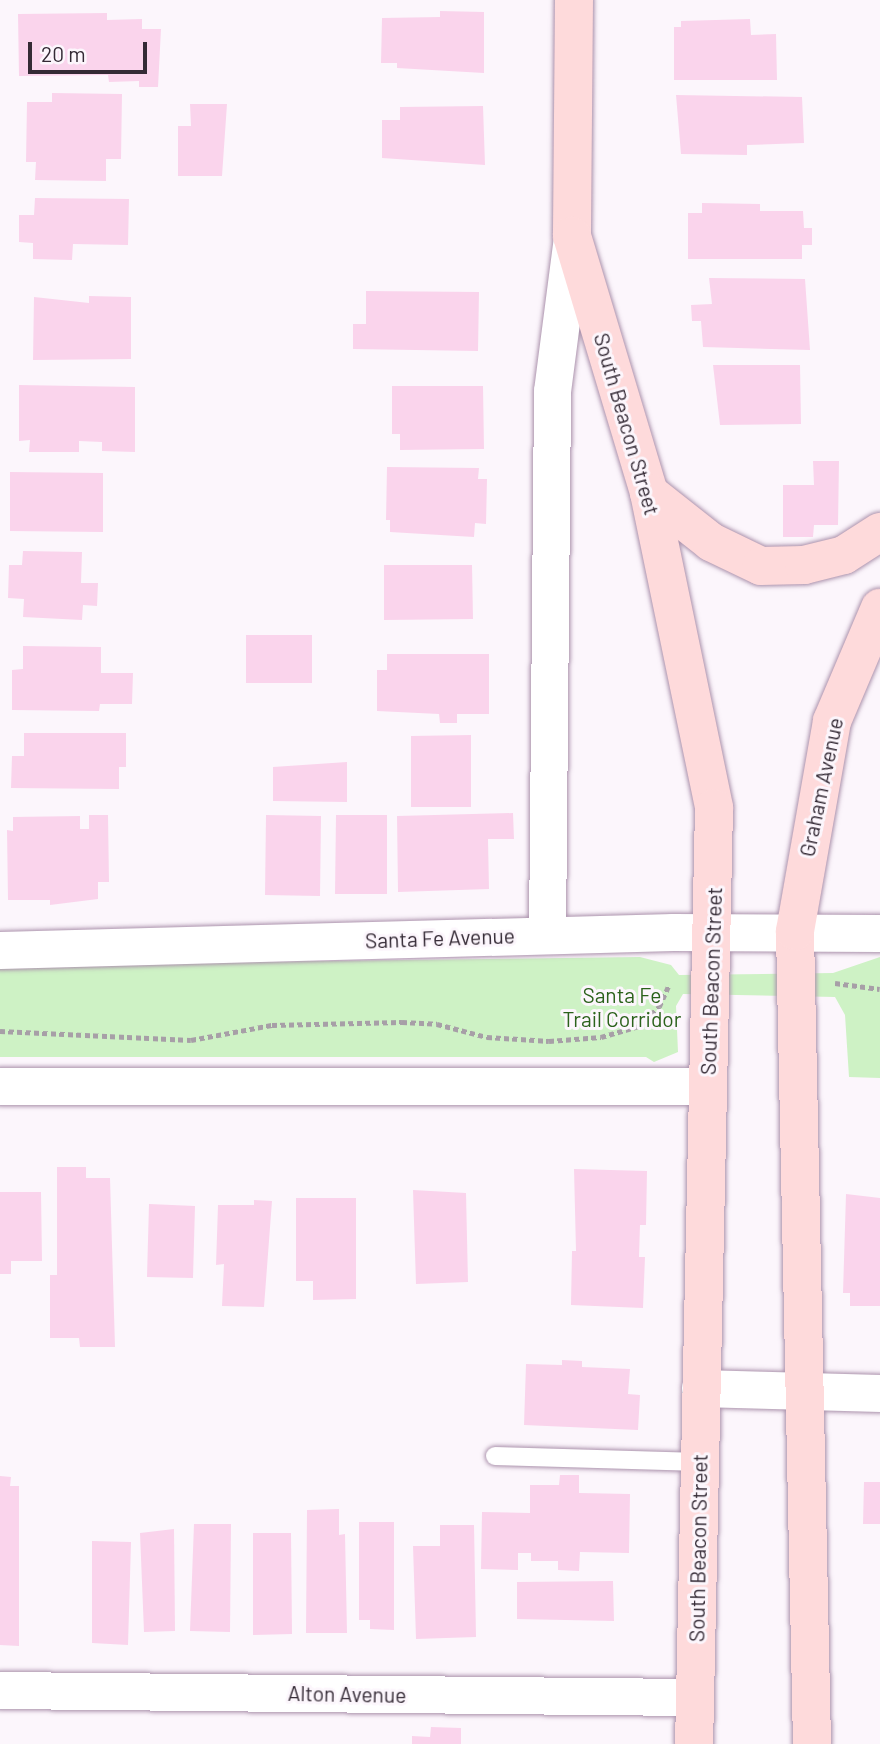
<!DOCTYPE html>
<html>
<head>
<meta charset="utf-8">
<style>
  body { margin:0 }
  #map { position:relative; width:880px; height:1744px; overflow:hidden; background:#fcf6fc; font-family:Barlow,sans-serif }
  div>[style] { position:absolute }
  .green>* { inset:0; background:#cef2c5 }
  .building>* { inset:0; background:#fad4ec }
  .path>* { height:4.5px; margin-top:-2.25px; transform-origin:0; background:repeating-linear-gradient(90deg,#a79fa7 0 5px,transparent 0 8.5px) }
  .roads { filter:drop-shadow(0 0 2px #ac93ad) drop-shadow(0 0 2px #ac93ad) }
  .lane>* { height:18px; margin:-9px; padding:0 9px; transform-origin:9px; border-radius:9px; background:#fff }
  .street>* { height:37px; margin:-18.5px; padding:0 18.5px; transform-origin:18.5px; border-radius:18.5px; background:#fff }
  .secondary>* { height:38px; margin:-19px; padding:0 19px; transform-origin:19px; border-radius:19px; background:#fedadb }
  span { translate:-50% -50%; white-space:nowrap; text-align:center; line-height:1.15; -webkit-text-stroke:6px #fcf6fc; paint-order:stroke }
  .street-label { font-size:21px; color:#342a35 }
  .park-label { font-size:21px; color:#2b621b }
  .scale { position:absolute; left:28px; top:42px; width:119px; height:32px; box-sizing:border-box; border:4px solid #342a35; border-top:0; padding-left:9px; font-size:21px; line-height:24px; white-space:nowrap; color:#342a35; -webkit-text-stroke:5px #fcf6fc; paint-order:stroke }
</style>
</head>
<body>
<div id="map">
  <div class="green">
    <i style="clip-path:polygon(640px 957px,671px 965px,679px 975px,833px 973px,880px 957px,880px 1078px,849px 1077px,845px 1015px,835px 997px,683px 994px,676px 1006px,678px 1052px,654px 1062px,646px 1057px,0 1057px,0 965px)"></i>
  </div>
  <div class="building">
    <i style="clip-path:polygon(440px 11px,484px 12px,484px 73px,397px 68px,397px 63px,381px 63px,382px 18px,440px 17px)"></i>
    <i style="clip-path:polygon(107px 13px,107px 20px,142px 19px,142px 29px,161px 29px,158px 87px,139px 87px,139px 81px,109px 82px,108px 75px,19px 76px,18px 14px)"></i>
    <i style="clip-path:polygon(750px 19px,751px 35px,776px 34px,777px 80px,674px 80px,674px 27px,681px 27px,681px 21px)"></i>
    <i style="clip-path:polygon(52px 93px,122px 94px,121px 159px,106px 159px,106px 181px,35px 180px,36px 162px,26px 162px,27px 102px,52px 102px)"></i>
    <i style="clip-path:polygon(676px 95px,802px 97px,804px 143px,747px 145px,747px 155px,681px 154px)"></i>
    <i style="clip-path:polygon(190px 104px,227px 104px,222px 176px,178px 176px,178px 126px,191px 126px)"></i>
    <i style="clip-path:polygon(483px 106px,485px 165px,382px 158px,382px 120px,400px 120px,400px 107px)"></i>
    <i style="clip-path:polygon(35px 198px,129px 199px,128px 245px,73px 244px,72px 260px,33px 259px,33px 243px,19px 242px,19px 215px,34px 215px)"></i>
    <i style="clip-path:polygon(702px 203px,760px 204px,760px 211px,803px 211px,804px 228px,812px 228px,812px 245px,802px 245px,802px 259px,688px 259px,688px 213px,702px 213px)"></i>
    <i style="clip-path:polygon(709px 278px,805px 279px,810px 350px,703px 347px,701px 321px,692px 321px,691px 305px,712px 304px)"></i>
    <i style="clip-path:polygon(366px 291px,479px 292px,478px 351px,353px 349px,353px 324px,366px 324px)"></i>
    <i style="clip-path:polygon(89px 296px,131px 297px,131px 359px,33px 360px,34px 297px,89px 303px)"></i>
    <i style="clip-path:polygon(713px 365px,800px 365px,801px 424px,720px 425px)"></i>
    <i style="clip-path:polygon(19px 385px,135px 387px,135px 452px,102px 451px,102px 442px,79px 441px,79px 452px,29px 452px,30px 440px,19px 441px)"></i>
    <i style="clip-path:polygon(392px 386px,483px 386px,484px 449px,400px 450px,400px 434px,392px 434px)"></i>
    <i style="clip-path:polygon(813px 461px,839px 461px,838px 525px,814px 525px,813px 537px,783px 537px,783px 485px,814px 485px)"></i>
    <i style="clip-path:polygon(387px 467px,479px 468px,478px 479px,487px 479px,486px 524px,475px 523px,474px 537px,390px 532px,390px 520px,386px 520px)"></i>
    <i style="clip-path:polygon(10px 472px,103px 473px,103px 532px,10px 531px)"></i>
    <i style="clip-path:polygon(23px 551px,82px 552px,81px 583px,98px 583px,97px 606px,83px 605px,82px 620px,23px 617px,24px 599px,8px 598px,9px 565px,22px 565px)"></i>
    <i style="clip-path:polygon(384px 565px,472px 565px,473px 619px,384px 620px)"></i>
    <i style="clip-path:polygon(246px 635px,312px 635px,312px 683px,246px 683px)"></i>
    <i style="clip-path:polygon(23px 646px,101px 647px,101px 673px,133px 673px,132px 704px,100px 704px,99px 711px,12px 710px,12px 670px,23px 669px)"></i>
    <i style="clip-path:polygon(387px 654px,489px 654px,489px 714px,457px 714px,457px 723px,440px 723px,439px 714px,377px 711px,377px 670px,387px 670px)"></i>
    <i style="clip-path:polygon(24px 733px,126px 733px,126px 767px,119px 767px,119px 789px,11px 788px,12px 756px,24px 756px)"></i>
    <i style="clip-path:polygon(471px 735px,471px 807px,411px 807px,411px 736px)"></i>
    <i style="clip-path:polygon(347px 762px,347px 802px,273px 801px,273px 767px)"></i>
    <i style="clip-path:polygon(513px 813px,514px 839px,488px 839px,489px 889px,398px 892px,397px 816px)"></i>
    <i style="clip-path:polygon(89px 815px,108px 815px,109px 882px,98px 882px,98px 899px,50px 905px,50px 900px,8px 900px,7px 830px,13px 831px,13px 817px,80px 816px,80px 829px,89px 829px)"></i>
    <i style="clip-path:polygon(266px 815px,321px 816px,320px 896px,265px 895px)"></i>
    <i style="clip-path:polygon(336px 815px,387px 815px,387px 894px,335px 894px)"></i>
    <i style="clip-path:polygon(57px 1167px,86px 1167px,86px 1178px,110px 1178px,115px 1347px,80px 1347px,79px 1338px,50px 1338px,50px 1275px,57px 1275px)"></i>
    <i style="clip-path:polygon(574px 1169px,647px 1171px,646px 1225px,640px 1225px,639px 1257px,645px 1257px,643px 1308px,571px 1305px,572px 1251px,576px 1251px)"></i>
    <i style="clip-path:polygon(413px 1190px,466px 1193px,468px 1282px,416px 1284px)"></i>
    <i style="clip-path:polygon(0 1192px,41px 1192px,42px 1261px,11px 1261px,11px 1274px,0 1274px)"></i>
    <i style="clip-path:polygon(846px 1194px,880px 1198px,880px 1306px,850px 1306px,850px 1293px,843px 1293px)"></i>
    <i style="clip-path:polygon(296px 1198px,356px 1198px,356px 1299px,313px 1300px,313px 1281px,296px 1281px)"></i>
    <i style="clip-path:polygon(254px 1200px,272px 1201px,264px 1307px,222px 1306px,224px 1264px,216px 1265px,218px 1205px,254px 1205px)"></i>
    <i style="clip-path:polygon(149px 1204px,195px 1206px,193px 1278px,147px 1277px)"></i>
    <i style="clip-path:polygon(562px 1360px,582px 1361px,582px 1367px,630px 1369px,628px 1394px,640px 1395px,638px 1430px,524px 1425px,526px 1364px,562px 1365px)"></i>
    <i style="clip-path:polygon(560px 1475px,579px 1475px,579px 1493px,630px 1494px,629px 1553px,580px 1552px,579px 1571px,558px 1570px,558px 1561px,531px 1561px,531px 1553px,518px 1553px,518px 1570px,481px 1569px,482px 1512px,530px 1513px,530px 1485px,559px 1485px)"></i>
    <i style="clip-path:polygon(0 1476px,11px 1477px,10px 1486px,19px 1486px,19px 1646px,0 1645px)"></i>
    <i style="clip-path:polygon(864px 1482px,880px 1482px,880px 1524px,863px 1524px)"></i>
    <i style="clip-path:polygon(339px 1509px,339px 1535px,345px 1534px,347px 1633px,306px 1633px,307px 1510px)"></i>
    <i style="clip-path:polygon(359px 1522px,394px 1522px,394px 1630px,370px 1629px,370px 1620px,359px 1620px)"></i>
    <i style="clip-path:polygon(194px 1524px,231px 1524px,230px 1632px,190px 1631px)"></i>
    <i style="clip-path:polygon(440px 1525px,474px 1525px,476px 1637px,416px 1639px,413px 1546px,440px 1546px)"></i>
    <i style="clip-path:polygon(174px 1529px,175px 1631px,144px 1632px,140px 1533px)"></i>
    <i style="clip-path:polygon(253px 1533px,291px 1533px,292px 1634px,253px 1635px)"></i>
    <i style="clip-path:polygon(92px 1541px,131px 1542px,128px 1645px,92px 1643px)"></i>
    <i style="clip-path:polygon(613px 1581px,614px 1621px,517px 1619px,517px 1582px)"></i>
    <i style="clip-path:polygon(431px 1727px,461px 1728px,461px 1744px,412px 1744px,412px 1736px,430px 1737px)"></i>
  </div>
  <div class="path">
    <i style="left:835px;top:983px;width:45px;rotate:7.6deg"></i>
    <i style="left:0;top:1031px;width:191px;rotate:2.7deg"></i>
    <i style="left:191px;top:1040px;width:82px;rotate:-10.5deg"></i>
    <i style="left:272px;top:1025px;width:130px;rotate:-1.3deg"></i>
    <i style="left:402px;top:1022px;width:35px;rotate:3deg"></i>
    <i style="left:437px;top:1024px;width:52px;rotate:14.6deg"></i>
    <i style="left:487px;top:1037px;width:62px;rotate:3.7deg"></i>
    <i style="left:549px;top:1041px;width:52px;rotate:-4.4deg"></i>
    <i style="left:601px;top:1037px;width:40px;rotate:-16deg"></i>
    <i style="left:639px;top:1026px;width:28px;rotate:-44deg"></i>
    <i style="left:659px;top:1007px;width:24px;rotate:-66deg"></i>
  </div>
  <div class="roads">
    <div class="lane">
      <i style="left:495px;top:1456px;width:205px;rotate:1.7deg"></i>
    </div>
    <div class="street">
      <i style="left:547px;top:935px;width:544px;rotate:-89.47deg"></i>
      <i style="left:552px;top:391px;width:156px;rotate:-82.6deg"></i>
      <i style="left:0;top:950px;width:673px;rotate:-1.53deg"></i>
      <i style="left:673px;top:932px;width:207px;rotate:0.3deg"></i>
      <i style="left:0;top:1086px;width:708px"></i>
      <i style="left:700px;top:1388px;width:180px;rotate:1.6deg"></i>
      <i style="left:0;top:1690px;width:694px;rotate:0.58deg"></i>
    </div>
    <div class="secondary">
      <i style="left:574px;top:0;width:236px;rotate:90.5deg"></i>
      <i style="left:572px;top:236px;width:268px;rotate:73.3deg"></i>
      <i style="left:649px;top:493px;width:322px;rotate:78.3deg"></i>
      <i style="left:714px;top:808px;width:936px;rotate:91.22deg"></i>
      <i style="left:649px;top:493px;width:79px;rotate:38.3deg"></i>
      <i style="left:711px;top:542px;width:55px;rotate:25.6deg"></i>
      <i style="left:761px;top:566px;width:43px;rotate:-1.3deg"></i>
      <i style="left:804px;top:565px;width:41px;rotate:-14deg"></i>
      <i style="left:844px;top:555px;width:43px;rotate:-32.6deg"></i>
      <i style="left:812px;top:1744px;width:813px;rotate:-91.2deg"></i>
      <i style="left:795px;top:931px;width:213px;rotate:-80deg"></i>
      <i style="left:832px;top:721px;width:123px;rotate:-67deg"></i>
    </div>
  </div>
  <div class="street-label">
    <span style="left:627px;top:424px;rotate:74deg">South Beacon Street</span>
    <span style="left:821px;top:787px;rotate:-78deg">Graham Avenue</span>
    <span style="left:440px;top:938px;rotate:-2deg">Santa Fe Avenue</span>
    <span style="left:711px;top:981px;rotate:-88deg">South Beacon Street</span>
    <span style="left:698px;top:1548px;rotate:-89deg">South Beacon Street</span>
    <span style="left:347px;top:1694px;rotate:1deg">Alton Avenue</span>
  </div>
  <div class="park-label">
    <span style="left:622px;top:1007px">Santa Fe<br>Trail Corridor</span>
  </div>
  <div class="scale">20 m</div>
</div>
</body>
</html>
